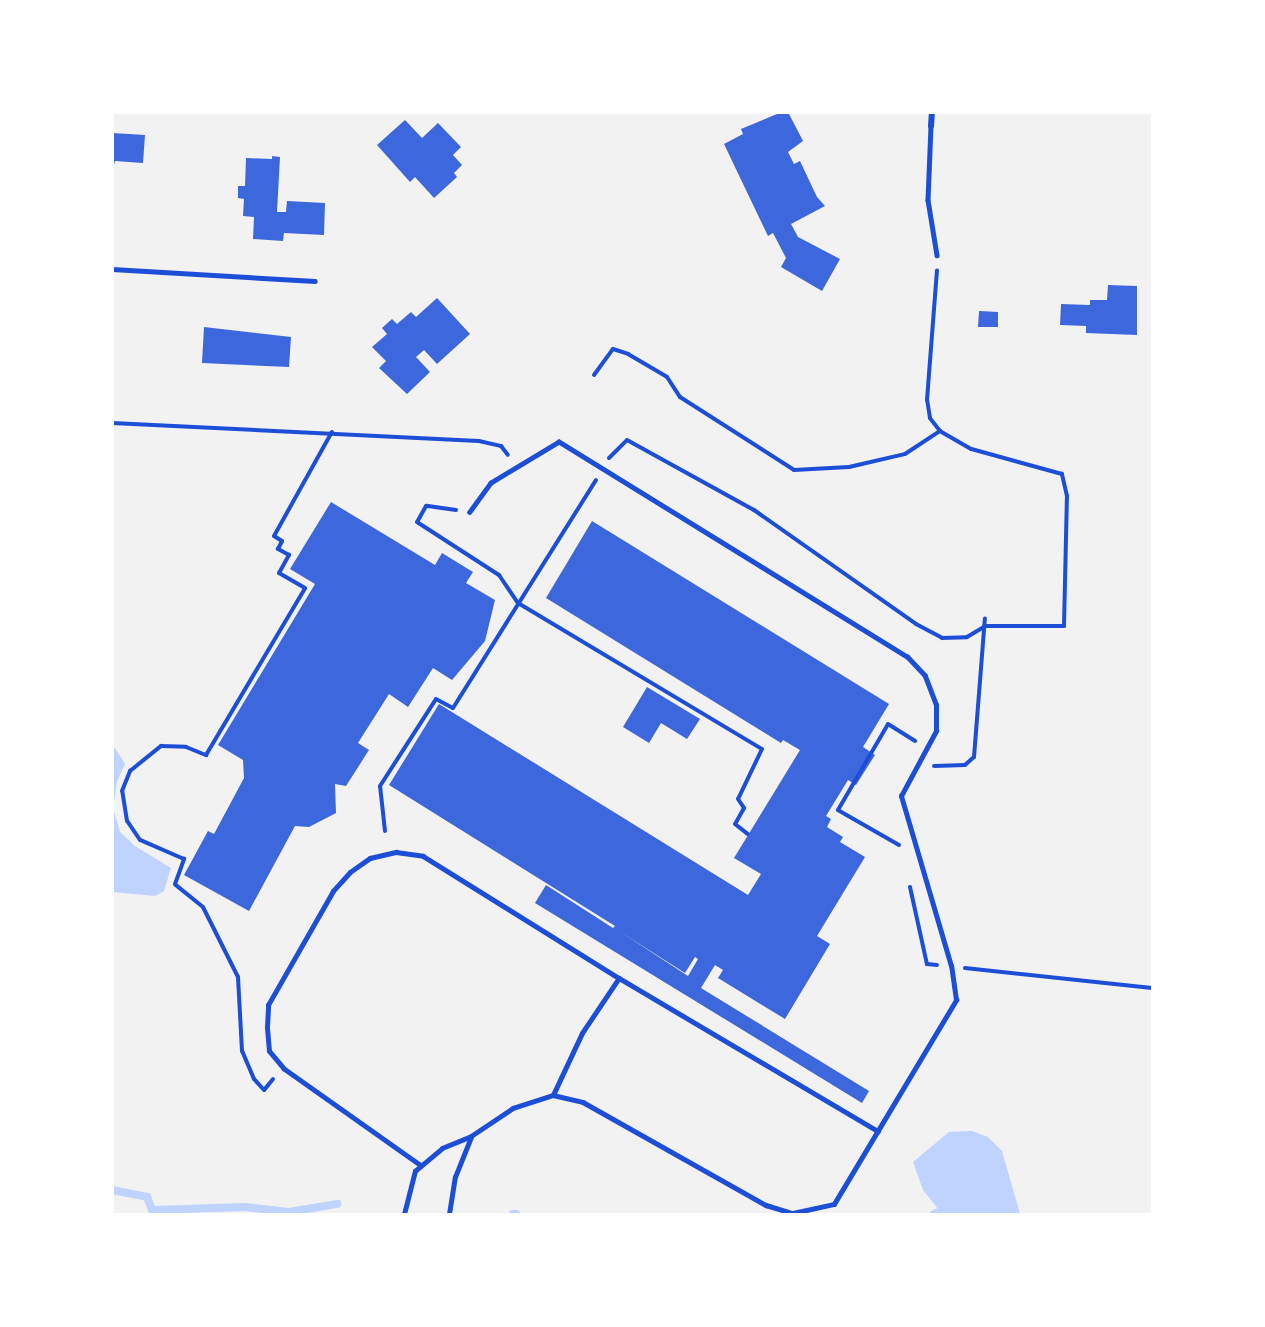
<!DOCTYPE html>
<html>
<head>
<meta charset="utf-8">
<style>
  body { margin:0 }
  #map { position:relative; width:1265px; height:1327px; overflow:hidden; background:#f2f2f2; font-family:"IBM Plex Sans",sans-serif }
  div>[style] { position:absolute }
  .water>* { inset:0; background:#bfd3fe }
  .stream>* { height:8px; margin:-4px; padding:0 4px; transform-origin:4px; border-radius:4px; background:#bfd3fe }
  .building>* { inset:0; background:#3d67dc }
  .path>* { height:4px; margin:-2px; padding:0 2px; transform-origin:2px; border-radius:2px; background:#1d4ed8 }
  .service>* { height:4.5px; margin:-2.25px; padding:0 2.25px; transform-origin:2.25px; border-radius:2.25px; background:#1d4ed8 }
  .minor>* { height:6px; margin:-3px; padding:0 3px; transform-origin:3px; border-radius:3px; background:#1d4ed8 }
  span { translate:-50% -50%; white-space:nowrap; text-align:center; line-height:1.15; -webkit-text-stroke:4.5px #fff; paint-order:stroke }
  .frame { position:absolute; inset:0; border:114px solid #fff; pointer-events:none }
</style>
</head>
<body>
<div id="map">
  <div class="water">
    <i style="clip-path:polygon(113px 745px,125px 764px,117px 781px,113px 808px,120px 832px,135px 846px,171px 868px,164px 891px,155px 896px,113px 892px)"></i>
    <i style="clip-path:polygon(972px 1131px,988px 1137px,1002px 1151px,1020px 1214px,942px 1214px,923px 1190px,913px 1162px,949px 1132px)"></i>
  </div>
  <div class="stream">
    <i style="left:112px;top:1190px;width:36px;rotate:11deg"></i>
    <i style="left:147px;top:1197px;width:17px;rotate:69deg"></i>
    <i style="left:153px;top:1210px;width:92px;rotate:-1.9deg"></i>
    <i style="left:245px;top:1207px;width:44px;rotate:6.5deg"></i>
    <i style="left:289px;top:1212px;width:49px;rotate:-9.5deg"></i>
    <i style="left:513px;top:1214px;width:3px"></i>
    <i style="left:934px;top:1214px;width:5px;rotate:-22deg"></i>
  </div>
  <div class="building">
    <i style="clip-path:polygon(782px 112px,788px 112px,803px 141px,788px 152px,794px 164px,800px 161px,817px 197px,825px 206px,791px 224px,798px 237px,840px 259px,822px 291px,781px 267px,786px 258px,773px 233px,768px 236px,724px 144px,743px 134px,741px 129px)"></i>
    <i style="clip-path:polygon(405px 120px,422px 138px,438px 123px,461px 147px,453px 155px,462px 165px,454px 173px,457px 177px,434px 198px,415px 177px,410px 182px,377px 145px)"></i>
    <i style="clip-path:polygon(112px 133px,145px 135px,143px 163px,115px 161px,112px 172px)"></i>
    <i style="clip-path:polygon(272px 156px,280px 157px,277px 212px,286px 212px,287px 201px,325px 203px,324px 235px,284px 233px,283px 241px,253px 239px,254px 217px,243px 216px,244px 199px,238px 198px,238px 186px,245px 186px,246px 158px,272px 159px)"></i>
    <i style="clip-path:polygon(1108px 285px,1137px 286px,1137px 335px,1086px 333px,1086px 326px,1060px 325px,1061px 304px,1090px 305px,1090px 300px,1107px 300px)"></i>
    <i style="clip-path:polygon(437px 298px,470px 334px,437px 364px,424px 350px,416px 357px,430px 372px,407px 394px,379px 368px,386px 361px,372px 347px,387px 334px,382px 328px,392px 319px,397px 324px,411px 312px,416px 317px)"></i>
    <i style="clip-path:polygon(979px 311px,998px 312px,998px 327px,978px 327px)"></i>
    <i style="clip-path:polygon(204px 327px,291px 337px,289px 367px,202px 363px)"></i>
    <i style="clip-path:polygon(331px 502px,435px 565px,442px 553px,473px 572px,466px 583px,495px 600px,485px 641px,452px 680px,433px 668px,408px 707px,389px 694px,358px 743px,369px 750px,346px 786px,335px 784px,336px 813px,309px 827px,295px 826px,249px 911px,184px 875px,208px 831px,214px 834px,244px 778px,243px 760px,218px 745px,315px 584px,290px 569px)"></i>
    <i style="clip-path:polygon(evenodd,592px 521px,889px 704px,863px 747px,875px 755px,856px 785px,848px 780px,826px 816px,831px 819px,827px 827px,843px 837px,840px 842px,865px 857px,817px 936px,830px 944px,785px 1019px,718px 978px,723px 970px,715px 965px,701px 988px,869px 1091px,862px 1103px,535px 903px,546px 885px,613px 928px,615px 926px,389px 785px,439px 704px,748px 895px,761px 874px,734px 858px,800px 750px,783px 740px,781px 743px,546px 598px,592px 521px,619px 931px,685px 973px,695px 957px,698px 959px,688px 976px,619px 931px)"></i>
    <i style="clip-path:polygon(647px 687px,700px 719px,687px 739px,661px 723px,649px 743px,623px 727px)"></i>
  </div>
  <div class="path">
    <i style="left:594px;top:375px;width:32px;rotate:-54deg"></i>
    <i style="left:613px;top:349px;width:16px;rotate:18deg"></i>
    <i style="left:628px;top:354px;width:45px;rotate:30.5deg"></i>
    <i style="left:667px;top:377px;width:24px;rotate:57deg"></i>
    <i style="left:680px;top:397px;width:135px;rotate:32.6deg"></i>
    <i style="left:794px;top:470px;width:55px;rotate:-3.1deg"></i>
    <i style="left:849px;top:467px;width:57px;rotate:-13.1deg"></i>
    <i style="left:905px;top:454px;width:42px;rotate:-33.3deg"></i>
    <i style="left:112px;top:423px;width:367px;rotate:2.8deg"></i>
    <i style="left:479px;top:441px;width:23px;rotate:13deg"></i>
    <i style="left:501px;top:446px;width:11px;rotate:52deg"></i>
    <i style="left:609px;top:458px;width:25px;rotate:-45deg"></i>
    <i style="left:627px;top:440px;width:145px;rotate:28.9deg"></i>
    <i style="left:754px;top:510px;width:198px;rotate:35.1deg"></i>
    <i style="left:916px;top:624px;width:30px;rotate:28deg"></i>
    <i style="left:942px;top:638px;width:25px;rotate:-2deg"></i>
    <i style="left:967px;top:637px;width:21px;rotate:-31deg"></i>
    <i style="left:985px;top:626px;width:79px"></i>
    <i style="left:1064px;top:626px;width:130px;rotate:-88.7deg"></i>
    <i style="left:1067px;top:496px;width:23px;rotate:-103deg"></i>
    <i style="left:1062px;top:474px;width:94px;rotate:-164.6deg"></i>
    <i style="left:971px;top:449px;width:36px;rotate:-150deg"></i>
    <i style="left:940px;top:431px;width:16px;rotate:-128deg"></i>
    <i style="left:930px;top:418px;width:18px;rotate:-99deg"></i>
    <i style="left:927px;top:400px;width:130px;rotate:-85.6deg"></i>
    <i style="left:456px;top:510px;width:30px;rotate:-172deg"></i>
    <i style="left:426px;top:506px;width:18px;rotate:119deg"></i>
    <i style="left:417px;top:522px;width:98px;rotate:32.9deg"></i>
    <i style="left:499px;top:575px;width:34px;rotate:56deg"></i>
    <i style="left:518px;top:603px;width:284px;rotate:30.9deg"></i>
    <i style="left:762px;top:749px;width:55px;rotate:115.6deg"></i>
    <i style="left:738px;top:799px;width:11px;rotate:56deg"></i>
    <i style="left:744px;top:808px;width:18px;rotate:119deg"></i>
    <i style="left:735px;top:824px;width:16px;rotate:38deg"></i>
    <i style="left:934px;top:766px;width:31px;rotate:-2deg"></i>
    <i style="left:965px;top:765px;width:12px;rotate:-42deg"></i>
    <i style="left:974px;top:757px;width:139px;rotate:-85.5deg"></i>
    <i style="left:385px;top:831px;width:45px;rotate:-96.3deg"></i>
    <i style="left:380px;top:786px;width:103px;rotate:-57.2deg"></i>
    <i style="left:436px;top:699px;width:19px;rotate:28deg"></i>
    <i style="left:453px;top:708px;width:269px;rotate:-57.9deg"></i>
    <i style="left:899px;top:845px;width:70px;rotate:-150.2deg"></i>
    <i style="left:838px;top:810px;width:99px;rotate:-59.8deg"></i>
    <i style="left:888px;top:724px;width:32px;rotate:32deg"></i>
    <i style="left:910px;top:887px;width:79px;rotate:77.6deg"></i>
    <i style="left:927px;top:964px;width:10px;rotate:6deg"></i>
    <i style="left:965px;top:968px;width:188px;rotate:6.1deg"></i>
    <i style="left:273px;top:1079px;width:14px;rotate:129deg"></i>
    <i style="left:264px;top:1090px;width:15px;rotate:-132deg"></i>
    <i style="left:254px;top:1079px;width:30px;rotate:-113deg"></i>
    <i style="left:242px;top:1051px;width:74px;rotate:-93.1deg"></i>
    <i style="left:238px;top:977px;width:78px;rotate:-116.6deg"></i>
    <i style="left:203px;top:907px;width:36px;rotate:-141deg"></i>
    <i style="left:175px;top:884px;width:27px;rotate:-70deg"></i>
    <i style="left:184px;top:859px;width:48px;rotate:-156.6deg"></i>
    <i style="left:140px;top:840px;width:23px;rotate:-124deg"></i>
    <i style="left:127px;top:821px;width:30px;rotate:-99deg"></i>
    <i style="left:122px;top:791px;width:22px;rotate:-68deg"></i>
    <i style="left:130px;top:771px;width:40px;rotate:-39deg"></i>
    <i style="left:161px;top:746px;width:25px;rotate:2deg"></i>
    <i style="left:186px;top:747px;width:22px;rotate:22deg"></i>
    <i style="left:206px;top:755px;width:194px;rotate:-59.3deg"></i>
    <i style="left:305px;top:588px;width:30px;rotate:-150deg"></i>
    <i style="left:279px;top:573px;width:21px;rotate:-61deg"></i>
    <i style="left:289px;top:555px;width:13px;rotate:-151deg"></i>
    <i style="left:278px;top:549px;width:9px;rotate:-63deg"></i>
    <i style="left:282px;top:541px;width:9px;rotate:-148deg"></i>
    <i style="left:274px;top:536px;width:119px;rotate:-60.9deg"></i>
  </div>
  <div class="service">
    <i style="left:931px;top:126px;width:74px;rotate:92.3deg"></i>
    <i style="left:928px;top:200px;width:56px;rotate:80.7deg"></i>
    <i style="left:112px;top:269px;width:203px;rotate:3.4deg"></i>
    <i style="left:553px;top:1095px;width:68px;rotate:-64.9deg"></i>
    <i style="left:582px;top:1033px;width:66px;rotate:-56.1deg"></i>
    <i style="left:421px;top:1166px;width:168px;rotate:-144.7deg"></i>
    <i style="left:284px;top:1069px;width:23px;rotate:-130deg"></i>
    <i style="left:269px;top:1051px;width:24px;rotate:-95deg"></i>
    <i style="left:267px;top:1027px;width:22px;rotate:-87deg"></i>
    <i style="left:268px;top:1005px;width:131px;rotate:-60.3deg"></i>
    <i style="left:333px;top:891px;width:25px;rotate:-48deg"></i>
    <i style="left:350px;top:872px;width:24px;rotate:-35deg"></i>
    <i style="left:370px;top:858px;width:27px;rotate:-13deg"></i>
    <i style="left:396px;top:852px;width:27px;rotate:8deg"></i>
    <i style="left:423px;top:856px;width:231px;rotate:31.9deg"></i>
    <i style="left:619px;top:978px;width:301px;rotate:30.6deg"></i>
    <i style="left:404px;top:1214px;width:44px;rotate:-75.7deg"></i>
    <i style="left:415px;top:1171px;width:35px;rotate:-40deg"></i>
    <i style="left:442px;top:1148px;width:31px;rotate:-22deg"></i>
    <i style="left:471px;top:1136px;width:50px;rotate:-33.7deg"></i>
    <i style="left:513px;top:1108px;width:42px;rotate:-18deg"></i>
    <i style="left:553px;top:1095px;width:31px;rotate:13deg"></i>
    <i style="left:583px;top:1102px;width:210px;rotate:29.4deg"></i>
    <i style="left:766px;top:1205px;width:28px;rotate:17deg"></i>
    <i style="left:793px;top:1213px;width:42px;rotate:-12.4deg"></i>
    <i style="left:834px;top:1204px;width:238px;rotate:-59.1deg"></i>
    <i style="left:956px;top:1000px;width:34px;rotate:-98deg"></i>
    <i style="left:951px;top:966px;width:177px;rotate:-106.4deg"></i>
    <i style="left:901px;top:796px;width:74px;rotate:-61.7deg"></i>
    <i style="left:936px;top:731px;width:26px;rotate:-90deg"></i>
    <i style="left:936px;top:705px;width:31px;rotate:-111deg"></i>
    <i style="left:925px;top:676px;width:26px;rotate:-133deg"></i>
    <i style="left:907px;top:657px;width:409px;rotate:-148.3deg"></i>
    <i style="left:559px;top:442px;width:79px;rotate:148.9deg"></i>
    <i style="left:491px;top:483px;width:36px;rotate:126deg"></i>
    <i style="left:449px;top:1214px;width:37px;rotate:-81deg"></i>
    <i style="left:455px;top:1177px;width:43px;rotate:-68.2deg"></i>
  </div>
  <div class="minor">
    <i style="left:931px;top:126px;width:14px;rotate:-86deg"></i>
  </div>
  <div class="frame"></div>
</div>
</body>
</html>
